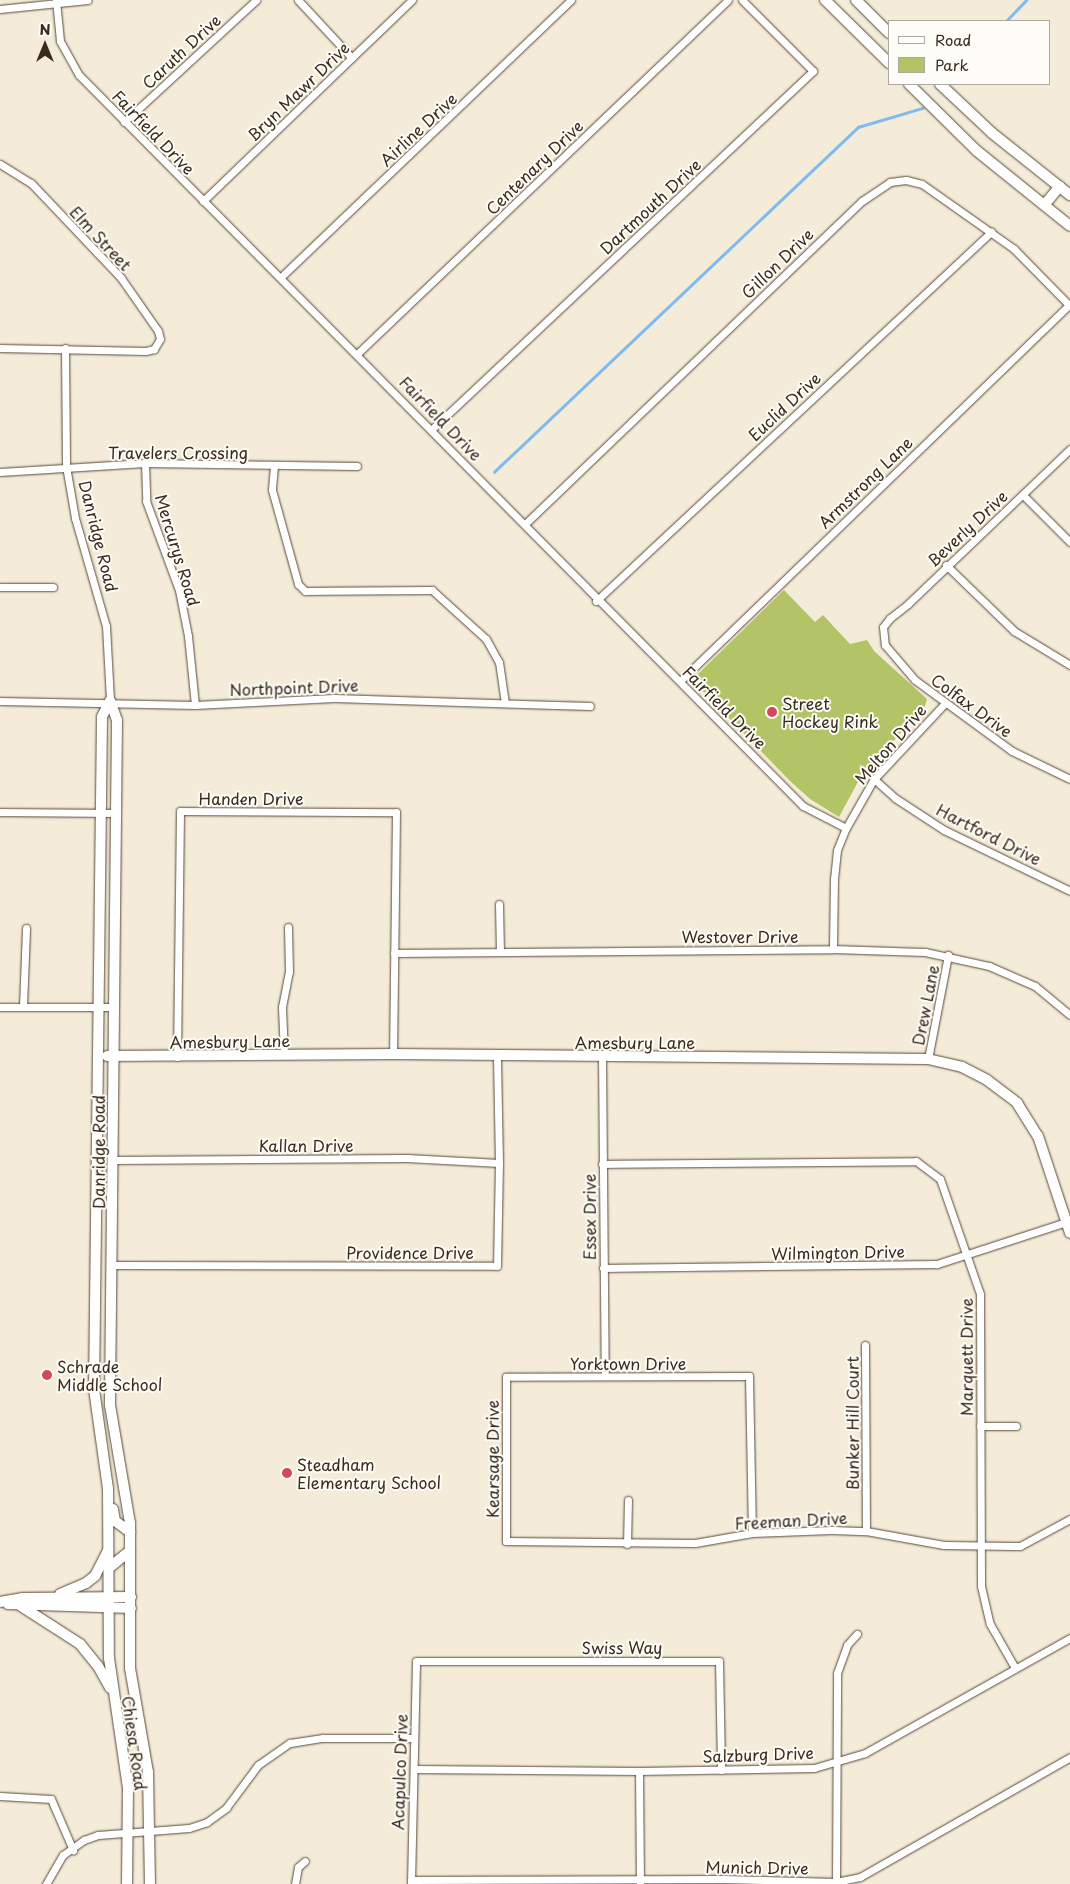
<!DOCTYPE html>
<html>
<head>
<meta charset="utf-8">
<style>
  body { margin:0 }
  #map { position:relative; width:1070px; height:1884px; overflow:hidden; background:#f4ecd8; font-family:"Playpen Sans",sans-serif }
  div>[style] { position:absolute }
  .green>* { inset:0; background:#b3c467 }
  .stream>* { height:2.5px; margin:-1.25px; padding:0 1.25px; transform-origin:1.25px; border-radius:1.25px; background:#80baf1 }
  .roads { filter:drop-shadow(0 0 1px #57473a) drop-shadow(0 0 1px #57473a) }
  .street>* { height:7px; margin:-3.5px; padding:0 3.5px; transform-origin:3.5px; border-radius:3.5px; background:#fff }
  .secondary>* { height:10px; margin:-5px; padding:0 5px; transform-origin:5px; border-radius:5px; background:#fff }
  .dots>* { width:14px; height:14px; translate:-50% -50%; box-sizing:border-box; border:2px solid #fdfcf7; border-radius:50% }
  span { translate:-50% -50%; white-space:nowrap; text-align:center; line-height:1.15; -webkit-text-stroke:4px #fdfcf7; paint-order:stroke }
  .street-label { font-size:16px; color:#3b2a1e }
  .poi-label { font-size:16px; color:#3b2a1e }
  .left { translate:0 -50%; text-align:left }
  .legend { position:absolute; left:888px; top:20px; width:162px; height:65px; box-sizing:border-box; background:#fdfcf7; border:1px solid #afa8a0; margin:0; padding:6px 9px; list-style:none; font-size:15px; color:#3b2a1e }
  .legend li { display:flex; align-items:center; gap:10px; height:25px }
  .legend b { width:25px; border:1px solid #afa8a0 }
  .north { position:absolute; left:20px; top:20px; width:50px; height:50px; -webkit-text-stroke:4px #fdfcf7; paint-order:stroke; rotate:0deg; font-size:14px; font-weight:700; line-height:20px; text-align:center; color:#3b2a1e }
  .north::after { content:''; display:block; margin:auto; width:18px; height:22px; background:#3b2a1e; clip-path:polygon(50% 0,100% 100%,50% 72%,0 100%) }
</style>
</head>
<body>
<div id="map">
  <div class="green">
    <i style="clip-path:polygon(784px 590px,815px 622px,823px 615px,850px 644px,867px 640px,874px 651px,927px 699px,925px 706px,860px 778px,839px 817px,810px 799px,790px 781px,692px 680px)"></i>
  </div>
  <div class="stream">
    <i style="left:1006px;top:21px;width:29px;rotate:-46deg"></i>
    <i style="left:494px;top:472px;width:502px;rotate:-43.46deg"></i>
    <i style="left:858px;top:127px;width:67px;rotate:-16.5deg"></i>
  </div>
  <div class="roads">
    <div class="street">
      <i style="left:56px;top:0;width:41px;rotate:84.4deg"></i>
      <i style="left:60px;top:41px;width:39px;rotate:61deg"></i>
      <i style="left:79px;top:75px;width:1029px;rotate:45.28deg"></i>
      <i style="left:803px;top:806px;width:48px;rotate:27.1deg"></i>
      <i style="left:298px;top:0;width:79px;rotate:47deg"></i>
      <i style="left:0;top:9px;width:88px;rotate:-5.8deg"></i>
      <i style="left:124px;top:122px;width:180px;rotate:-42.7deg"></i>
      <i style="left:0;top:164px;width:36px;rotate:32deg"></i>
      <i style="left:31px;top:183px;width:131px;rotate:46.5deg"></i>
      <i style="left:121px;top:278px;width:65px;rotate:55.1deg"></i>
      <i style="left:158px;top:331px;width:8px;rotate:76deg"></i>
      <i style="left:160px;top:339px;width:12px;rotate:121deg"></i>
      <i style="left:154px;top:349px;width:8px;rotate:166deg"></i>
      <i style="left:146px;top:351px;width:146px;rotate:-178.8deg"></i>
      <i style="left:203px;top:201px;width:290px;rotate:-43.9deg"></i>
      <i style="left:281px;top:277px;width:401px;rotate:-43.7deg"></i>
      <i style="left:65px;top:348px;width:118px;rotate:89.5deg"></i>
      <i style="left:66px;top:466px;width:53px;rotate:80.2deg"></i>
      <i style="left:75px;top:518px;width:112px;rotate:74deg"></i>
      <i style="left:106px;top:626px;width:75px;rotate:86.9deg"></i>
      <i style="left:358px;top:353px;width:511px;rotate:-43.65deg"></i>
      <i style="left:432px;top:429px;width:523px;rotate:-43.22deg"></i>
      <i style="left:813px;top:71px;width:100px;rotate:-135deg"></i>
      <i style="left:1070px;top:449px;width:224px;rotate:136.3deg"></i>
      <i style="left:908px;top:604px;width:23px;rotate:142deg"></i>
      <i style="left:890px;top:618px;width:11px;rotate:128deg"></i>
      <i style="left:883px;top:627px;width:18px;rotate:84deg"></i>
      <i style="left:885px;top:645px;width:46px;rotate:49.4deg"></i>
      <i style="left:915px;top:680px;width:120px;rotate:36.2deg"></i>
      <i style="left:1012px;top:751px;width:64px;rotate:25.8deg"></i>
      <i style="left:145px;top:463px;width:38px;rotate:88deg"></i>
      <i style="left:146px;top:501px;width:95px;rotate:69.7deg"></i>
      <i style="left:179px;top:590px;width:47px;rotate:78.9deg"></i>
      <i style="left:188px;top:636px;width:69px;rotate:84.2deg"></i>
      <i style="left:274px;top:466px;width:24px;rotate:95deg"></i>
      <i style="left:272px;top:490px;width:98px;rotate:74.5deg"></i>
      <i style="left:298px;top:584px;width:10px;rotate:45deg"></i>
      <i style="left:305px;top:591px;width:127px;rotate:-0.5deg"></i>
      <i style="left:432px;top:590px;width:73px;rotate:42.2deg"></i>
      <i style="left:486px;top:639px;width:26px;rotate:61deg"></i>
      <i style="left:499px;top:662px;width:41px;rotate:81.7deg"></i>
      <i style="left:0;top:472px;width:145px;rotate:-3.6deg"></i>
      <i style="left:145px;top:463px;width:212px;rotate:0.8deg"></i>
      <i style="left:1024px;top:496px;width:65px;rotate:45deg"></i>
      <i style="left:525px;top:524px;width:467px;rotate:-43.8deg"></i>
      <i style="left:862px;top:201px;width:34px;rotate:-34deg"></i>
      <i style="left:890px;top:182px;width:16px;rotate:-7deg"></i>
      <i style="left:906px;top:180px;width:16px;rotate:14deg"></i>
      <i style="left:922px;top:184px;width:113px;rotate:35.2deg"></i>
      <i style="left:1014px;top:249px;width:78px;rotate:45.5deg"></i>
      <i style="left:946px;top:565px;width:95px;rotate:44.1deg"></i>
      <i style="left:1014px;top:631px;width:66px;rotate:31.3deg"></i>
      <i style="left:0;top:587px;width:53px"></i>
      <i style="left:596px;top:601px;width:541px;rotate:-43.05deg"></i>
      <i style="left:680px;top:681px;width:542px;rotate:-44.03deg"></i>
      <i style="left:0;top:701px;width:195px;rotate:1.2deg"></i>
      <i style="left:195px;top:705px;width:139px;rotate:-2.9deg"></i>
      <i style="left:334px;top:698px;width:256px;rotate:1.8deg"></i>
      <i style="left:874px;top:779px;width:28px;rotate:42deg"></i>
      <i style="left:895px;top:798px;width:59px;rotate:33.1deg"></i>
      <i style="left:944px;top:830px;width:140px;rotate:25.8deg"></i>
      <i style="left:0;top:812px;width:116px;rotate:0.5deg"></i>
      <i style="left:499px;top:904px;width:48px;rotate:88.8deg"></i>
      <i style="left:833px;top:949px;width:70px;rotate:-89.2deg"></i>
      <i style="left:834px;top:879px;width:29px;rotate:-84deg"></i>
      <i style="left:837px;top:850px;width:24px;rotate:-68deg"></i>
      <i style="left:846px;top:828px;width:56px;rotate:-60.3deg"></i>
      <i style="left:874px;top:779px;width:104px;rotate:-46.9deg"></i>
      <i style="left:394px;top:953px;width:439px;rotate:-0.5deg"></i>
      <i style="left:833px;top:949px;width:92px;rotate:1.9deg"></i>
      <i style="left:925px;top:952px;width:66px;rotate:12.3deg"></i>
      <i style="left:989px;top:966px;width:50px;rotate:23.5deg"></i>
      <i style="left:1035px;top:986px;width:45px;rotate:39.6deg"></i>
      <i style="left:0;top:1007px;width:113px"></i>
      <i style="left:23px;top:1007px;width:79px;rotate:-87.8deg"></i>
      <i style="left:284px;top:1055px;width:48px;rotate:-92.4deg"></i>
      <i style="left:282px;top:1007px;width:36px;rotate:-79deg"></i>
      <i style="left:289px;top:972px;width:45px;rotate:-91.3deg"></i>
      <i style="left:177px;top:1057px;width:246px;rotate:-89.3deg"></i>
      <i style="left:180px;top:811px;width:216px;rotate:0.3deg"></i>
      <i style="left:396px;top:812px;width:242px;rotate:90.7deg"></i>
      <i style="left:602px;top:1057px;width:319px;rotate:89.5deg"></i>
      <i style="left:928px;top:1059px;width:106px;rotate:-79.1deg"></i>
      <i style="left:112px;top:1160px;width:295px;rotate:-0.4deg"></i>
      <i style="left:407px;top:1158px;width:92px;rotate:3.1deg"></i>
      <i style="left:602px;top:1164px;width:314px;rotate:-0.5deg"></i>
      <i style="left:916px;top:1161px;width:30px;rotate:37deg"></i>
      <i style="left:940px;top:1179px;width:122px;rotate:70.8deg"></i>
      <i style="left:980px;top:1294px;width:292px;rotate:89.8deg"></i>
      <i style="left:981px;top:1586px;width:39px;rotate:77deg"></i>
      <i style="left:990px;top:1624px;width:51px;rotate:60.4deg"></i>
      <i style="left:112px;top:1265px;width:385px;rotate:0.1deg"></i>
      <i style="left:497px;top:1266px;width:103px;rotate:-88.9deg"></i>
      <i style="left:499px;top:1163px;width:108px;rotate:-91.1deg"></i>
      <i style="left:603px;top:1268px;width:334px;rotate:-0.7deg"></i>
      <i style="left:937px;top:1264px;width:136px;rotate:-18deg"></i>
      <i style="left:865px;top:1345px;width:186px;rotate:89.7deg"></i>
      <i style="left:980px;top:1426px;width:36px"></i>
      <i style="left:752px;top:1533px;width:157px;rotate:-91.1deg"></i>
      <i style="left:749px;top:1376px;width:243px;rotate:179.8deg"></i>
      <i style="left:506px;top:1377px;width:164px;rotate:90deg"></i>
      <i style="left:506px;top:1541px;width:189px;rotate:0.6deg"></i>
      <i style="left:695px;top:1543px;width:58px;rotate:-10deg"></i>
      <i style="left:752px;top:1533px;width:80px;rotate:-2.1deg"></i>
      <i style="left:832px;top:1530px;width:34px;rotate:2deg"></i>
      <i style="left:866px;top:1531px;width:79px;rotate:10.2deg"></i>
      <i style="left:944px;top:1545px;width:76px;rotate:0.8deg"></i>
      <i style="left:1020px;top:1546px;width:57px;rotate:-28.4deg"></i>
      <i style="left:627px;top:1544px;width:44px;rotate:-88.7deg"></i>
      <i style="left:414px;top:1769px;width:225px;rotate:0.5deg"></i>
      <i style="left:639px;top:1771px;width:175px;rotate:-1deg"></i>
      <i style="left:814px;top:1768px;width:53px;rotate:-16.4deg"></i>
      <i style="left:865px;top:1753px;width:235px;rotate:-29.3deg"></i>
      <i style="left:639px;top:1771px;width:112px;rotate:89.5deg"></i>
      <i style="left:0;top:1796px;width:51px;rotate:3.4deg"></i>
      <i style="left:51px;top:1799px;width:56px;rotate:66.7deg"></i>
      <i style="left:411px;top:1880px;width:313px;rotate:-0.2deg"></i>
      <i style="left:724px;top:1879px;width:112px;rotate:1.5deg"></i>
      <i style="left:836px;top:1882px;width:25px;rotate:-12deg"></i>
      <i style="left:860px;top:1877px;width:242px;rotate:-29.7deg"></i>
      <i style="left:411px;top:1883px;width:222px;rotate:-88.7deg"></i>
      <i style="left:416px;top:1661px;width:303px"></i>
      <i style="left:719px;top:1661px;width:109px;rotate:88.9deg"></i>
      <i style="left:46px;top:1884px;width:34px;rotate:-60deg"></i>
      <i style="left:63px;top:1855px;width:26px;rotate:-36deg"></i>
      <i style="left:84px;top:1840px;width:15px;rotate:-20deg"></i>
      <i style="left:98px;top:1835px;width:91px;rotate:-4.4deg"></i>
      <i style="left:189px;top:1828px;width:19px;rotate:-18deg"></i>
      <i style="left:207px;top:1822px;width:24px;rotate:-36deg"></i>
      <i style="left:226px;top:1808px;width:54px;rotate:-53.3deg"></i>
      <i style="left:258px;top:1765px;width:39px;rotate:-35deg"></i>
      <i style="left:290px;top:1743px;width:33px;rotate:-9deg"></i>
      <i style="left:323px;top:1738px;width:90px"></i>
      <i style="left:295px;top:1884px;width:17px;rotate:-80deg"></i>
      <i style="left:298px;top:1867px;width:9px;rotate:-41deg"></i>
      <i style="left:836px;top:1884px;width:211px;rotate:-89.7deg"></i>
      <i style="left:837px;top:1673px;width:30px;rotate:-70deg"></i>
      <i style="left:847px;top:1645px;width:15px;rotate:-48deg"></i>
    </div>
    <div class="secondary">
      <i style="left:825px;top:0;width:90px;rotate:44.5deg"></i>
      <i style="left:856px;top:0;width:47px;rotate:45deg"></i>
      <i style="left:909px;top:84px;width:95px;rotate:44.6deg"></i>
      <i style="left:977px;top:151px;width:119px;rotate:38.9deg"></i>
      <i style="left:940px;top:84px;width:71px;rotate:43.3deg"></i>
      <i style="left:992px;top:133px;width:100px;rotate:38.5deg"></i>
      <i style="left:1045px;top:204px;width:23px;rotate:-50deg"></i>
      <i style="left:110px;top:701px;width:18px;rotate:117deg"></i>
      <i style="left:102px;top:717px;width:672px;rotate:90.68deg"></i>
      <i style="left:94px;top:1389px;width:101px;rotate:82deg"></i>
      <i style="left:108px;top:1489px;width:169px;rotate:89.7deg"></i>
      <i style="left:109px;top:1658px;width:132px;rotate:81.7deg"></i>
      <i style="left:128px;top:1789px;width:95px;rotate:90.6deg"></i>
      <i style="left:110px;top:701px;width:20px;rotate:70deg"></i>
      <i style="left:117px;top:720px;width:685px;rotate:90.59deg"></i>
      <i style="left:110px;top:1405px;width:120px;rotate:80.4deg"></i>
      <i style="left:130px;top:1523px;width:145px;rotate:90deg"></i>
      <i style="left:130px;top:1668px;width:106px;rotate:80.2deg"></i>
      <i style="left:148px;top:1772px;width:112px;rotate:89deg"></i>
      <i style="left:107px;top:1056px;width:286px;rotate:-0.4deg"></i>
      <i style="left:393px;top:1054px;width:535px;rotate:0.54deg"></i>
      <i style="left:928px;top:1059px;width:35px;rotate:13deg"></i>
      <i style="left:962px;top:1067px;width:28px;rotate:27deg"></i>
      <i style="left:987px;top:1080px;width:38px;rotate:37deg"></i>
      <i style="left:1017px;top:1103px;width:39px;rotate:58deg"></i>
      <i style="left:1038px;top:1136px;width:102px;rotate:71.7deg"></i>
      <i style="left:113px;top:1509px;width:12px;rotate:81deg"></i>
      <i style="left:115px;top:1521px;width:19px;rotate:36deg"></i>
      <i style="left:110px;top:1567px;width:26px;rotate:-39deg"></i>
      <i style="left:60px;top:1594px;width:28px;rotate:-23deg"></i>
      <i style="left:86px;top:1583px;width:11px;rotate:-38deg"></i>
      <i style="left:95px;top:1576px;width:28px;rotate:-63deg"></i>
      <i style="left:0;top:1602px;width:22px;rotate:-10deg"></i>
      <i style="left:22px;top:1598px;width:109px;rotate:-0.5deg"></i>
      <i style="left:8px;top:1604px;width:123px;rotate:1.9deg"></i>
      <i style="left:21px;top:1606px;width:70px;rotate:32.8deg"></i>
      <i style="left:80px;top:1644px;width:28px;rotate:51deg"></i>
      <i style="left:98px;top:1666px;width:25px;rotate:61deg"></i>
    </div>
  </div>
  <div class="dots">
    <i style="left:772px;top:712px;background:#d1495b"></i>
    <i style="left:47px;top:1375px;background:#d1495b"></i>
    <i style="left:287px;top:1473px;background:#d1495b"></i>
  </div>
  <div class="street-label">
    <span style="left:181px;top:51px;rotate:-43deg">Caruth Drive</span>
    <span style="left:298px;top:91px;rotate:-44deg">Bryn Mawr Drive</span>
    <span style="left:418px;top:129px;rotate:-43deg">Airline Drive</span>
    <span style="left:154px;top:132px;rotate:46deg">Fairfield Drive</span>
    <span style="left:534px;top:167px;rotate:-44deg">Centenary Drive</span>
    <span style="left:650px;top:206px;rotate:-43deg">Dartmouth Drive</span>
    <span style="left:101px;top:238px;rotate:47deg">Elm Street</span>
    <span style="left:777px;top:263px;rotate:-44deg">Gillon Drive</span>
    <span style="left:784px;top:406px;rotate:-43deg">Euclid Drive</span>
    <span style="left:441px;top:418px;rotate:46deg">Fairfield Drive</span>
    <span style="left:178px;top:452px">Travelers Crossing</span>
    <span style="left:865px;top:482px;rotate:-44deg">Armstrong Lane</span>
    <span style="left:967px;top:528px;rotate:-43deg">Beverly Drive</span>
    <span style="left:99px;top:536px;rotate:76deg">Danridge Road</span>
    <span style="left:178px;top:550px;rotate:73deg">Mercurys Road</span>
    <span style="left:294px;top:687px;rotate:-2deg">Northpoint Drive</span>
    <span style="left:972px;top:705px;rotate:36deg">Colfax Drive</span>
    <span style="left:725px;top:707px;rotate:45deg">Fairfield Drive</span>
    <span style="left:890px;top:744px;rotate:-49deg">Melton Drive</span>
    <span style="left:251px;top:798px">Handen Drive</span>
    <span style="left:989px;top:834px;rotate:27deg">Hartford Drive</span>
    <span style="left:740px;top:936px">Westover Drive</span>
    <span style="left:925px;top:1005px;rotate:-79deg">Drew Lane</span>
    <span style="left:230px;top:1041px;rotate:-1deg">Amesbury Lane</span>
    <span style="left:635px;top:1042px">Amesbury Lane</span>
    <span style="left:306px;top:1145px">Kallan Drive</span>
    <span style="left:98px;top:1152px;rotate:-90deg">Danridge Road</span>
    <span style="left:589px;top:1217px;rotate:-90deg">Essex Drive</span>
    <span style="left:410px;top:1252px">Providence Drive</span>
    <span style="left:838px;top:1252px;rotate:-1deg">Wilmington Drive</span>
    <span style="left:966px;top:1357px;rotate:-90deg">Marquett Drive</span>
    <span style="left:628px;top:1363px">Yorktown Drive</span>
    <span style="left:852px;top:1423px;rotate:-90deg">Bunker Hill Court</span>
    <span style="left:492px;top:1459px;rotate:-90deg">Kearsage Drive</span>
    <span style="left:791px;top:1520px;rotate:-3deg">Freeman Drive</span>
    <span style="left:622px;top:1647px">Swiss Way</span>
    <span style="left:135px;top:1743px;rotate:82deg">Chiesa Road</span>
    <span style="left:758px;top:1754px;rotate:-2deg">Salzburg Drive</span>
    <span style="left:399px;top:1772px;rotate:-88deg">Acapulco Drive</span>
    <span style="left:757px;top:1867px;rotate:1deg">Munich Drive</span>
  </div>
  <div class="poi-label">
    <span class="left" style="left:782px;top:712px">Street<br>Hockey Rink</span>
    <span class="left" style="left:57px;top:1375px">Schrade<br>Middle School</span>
    <span class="left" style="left:297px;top:1473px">Steadham<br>Elementary School</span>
  </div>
  <ul class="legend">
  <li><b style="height:6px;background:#fff"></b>Road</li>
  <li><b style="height:14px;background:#b3c467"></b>Park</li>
  </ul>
  <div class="north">N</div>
</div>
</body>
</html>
